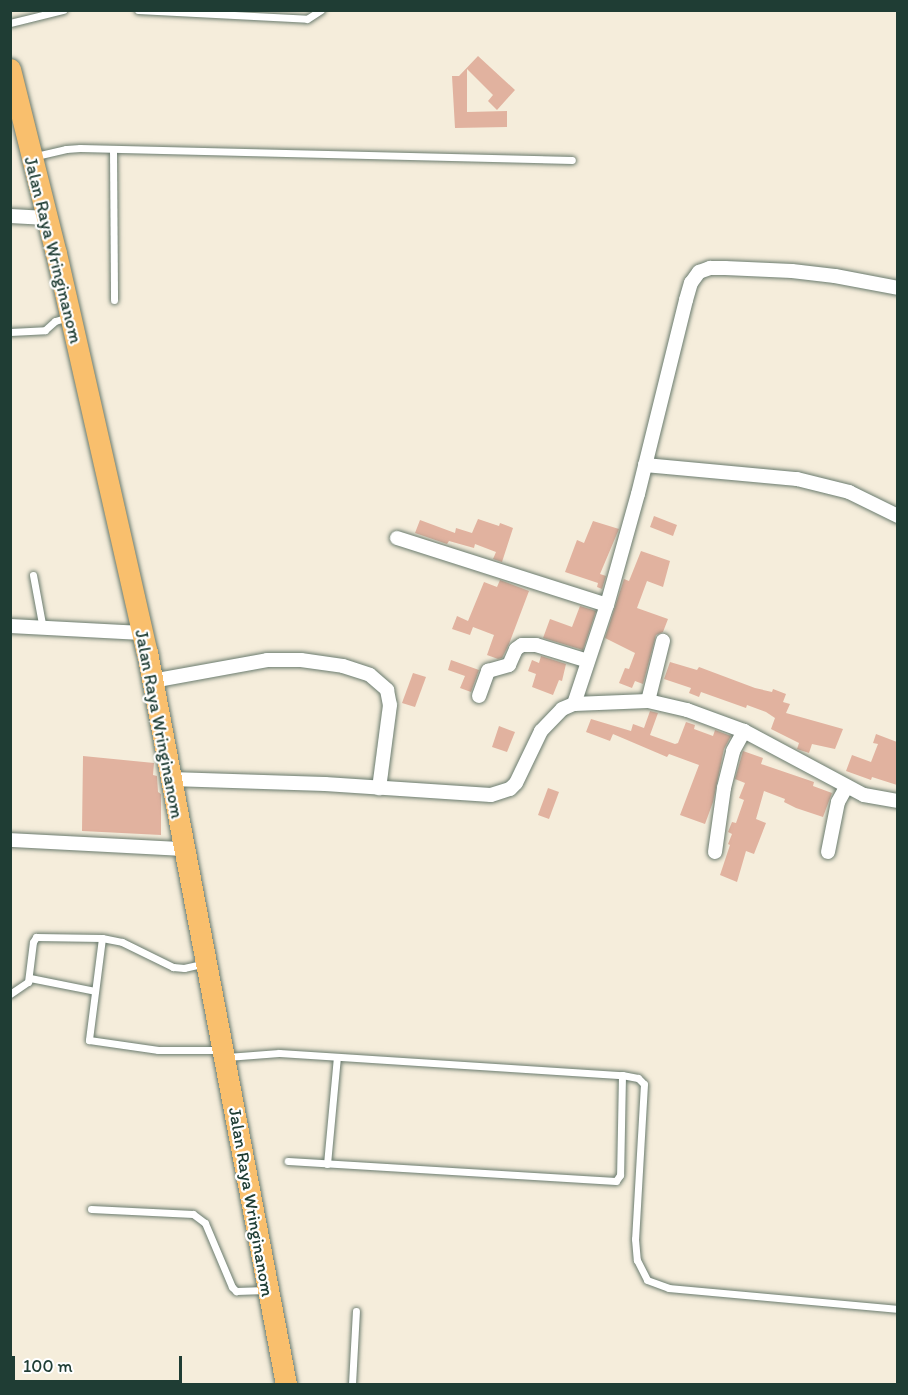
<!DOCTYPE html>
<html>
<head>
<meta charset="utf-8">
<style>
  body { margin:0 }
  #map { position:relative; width:908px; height:1395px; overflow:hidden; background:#f5eddb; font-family:Itim,sans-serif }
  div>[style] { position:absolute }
  .building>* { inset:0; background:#e1b29f }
  .roads { filter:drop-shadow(0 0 2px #6a7b6e) drop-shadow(0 0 2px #6a7b6e) }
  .service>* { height:7px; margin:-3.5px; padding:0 3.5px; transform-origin:3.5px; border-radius:3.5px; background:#fff }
  .minor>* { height:14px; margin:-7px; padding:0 7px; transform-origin:7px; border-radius:7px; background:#fff }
  .primary>* { height:21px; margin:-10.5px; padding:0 10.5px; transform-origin:10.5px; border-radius:10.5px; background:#f9bf6d }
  span { translate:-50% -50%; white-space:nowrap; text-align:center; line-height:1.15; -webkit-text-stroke:4.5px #fff; paint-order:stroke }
  .street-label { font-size:18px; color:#1f3d34 }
  .frame { position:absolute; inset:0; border:12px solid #1f3d34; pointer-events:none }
  .scale { position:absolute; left:12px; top:1356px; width:170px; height:27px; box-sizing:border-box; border:3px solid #1f3d34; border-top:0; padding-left:8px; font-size:18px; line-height:21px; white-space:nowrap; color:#1f3d34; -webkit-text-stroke:4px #fff; paint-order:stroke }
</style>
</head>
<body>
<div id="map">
  <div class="building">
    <i style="clip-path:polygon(478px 56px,515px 90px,497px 110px,488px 101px,493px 95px,467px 69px,467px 112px,507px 111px,507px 127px,455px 128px,452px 76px,459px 76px)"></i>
    <i style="clip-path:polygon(654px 516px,677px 525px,673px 536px,650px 527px)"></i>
    <i style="clip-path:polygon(478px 519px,499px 526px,500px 523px,513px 528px,502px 562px,493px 559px,496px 552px,475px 544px,474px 548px,449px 541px,447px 544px,415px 533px,420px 520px,455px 533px,456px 528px,472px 533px)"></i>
    <i style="clip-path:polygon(593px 521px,619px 529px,600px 574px,606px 576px,602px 589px,597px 587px,598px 583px,565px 572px,577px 540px,584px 543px)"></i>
    <i style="clip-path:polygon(641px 551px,670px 561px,663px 587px,647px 581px,637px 608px,668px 619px,663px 632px,656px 635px,643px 684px,635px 681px,632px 688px,619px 683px,625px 668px,629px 669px,635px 653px,605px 638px,624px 579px,629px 581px)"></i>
    <i style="clip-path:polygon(500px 580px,529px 591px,509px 644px,502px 658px,498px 659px,487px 655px,494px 635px,473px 627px,470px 635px,452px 629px,457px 616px,468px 621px,484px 582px,497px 587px)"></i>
    <i style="clip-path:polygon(580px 606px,596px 611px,583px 650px,543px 638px,550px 619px,572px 627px)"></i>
    <i style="clip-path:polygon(541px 656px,566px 664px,562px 681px,559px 680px,553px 695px,532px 687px,536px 674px,528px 671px,532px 660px,539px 663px)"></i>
    <i style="clip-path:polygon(451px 660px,479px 670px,471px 692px,460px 688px,465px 676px,448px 670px)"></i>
    <i style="clip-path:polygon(670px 662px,697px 670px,699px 667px,755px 688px,772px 692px,773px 689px,786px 694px,783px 702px,790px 704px,786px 713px,843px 729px,835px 749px,812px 744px,809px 753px,797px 749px,799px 743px,771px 729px,775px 718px,766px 712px,747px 705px,746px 708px,701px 692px,699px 697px,689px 693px,691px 688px,664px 679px)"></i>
    <i style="clip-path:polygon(413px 673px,426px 677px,415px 707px,402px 703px)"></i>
    <i style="clip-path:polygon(650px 711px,658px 713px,650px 735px,675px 744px,678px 743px,686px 722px,695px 725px,694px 729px,713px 736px,715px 730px,731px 736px,724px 749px,713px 802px,705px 824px,680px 815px,699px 765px,669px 754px,667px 757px,613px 734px,610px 741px,586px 732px,591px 719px,631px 731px,633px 724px,644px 728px)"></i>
    <i style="clip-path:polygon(499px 726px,515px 732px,507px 752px,492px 747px)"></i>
    <i style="clip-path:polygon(876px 734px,897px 742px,897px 785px,872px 777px,871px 780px,846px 771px,852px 755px,871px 762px,878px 744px,873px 743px)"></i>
    <i style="clip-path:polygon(743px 751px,763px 758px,761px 764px,814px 782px,813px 786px,832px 793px,823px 817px,796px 808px,784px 802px,785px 799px,764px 791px,756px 819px,766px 823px,754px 854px,746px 851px,737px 882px,720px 875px,730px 845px,728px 844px,732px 834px,728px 832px,732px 822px,736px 823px,744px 800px,739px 798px,745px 783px,735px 779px)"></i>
    <i style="clip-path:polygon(83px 756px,154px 763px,153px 775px,157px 776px,158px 792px,161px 794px,161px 835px,82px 831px)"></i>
    <i style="clip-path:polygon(548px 788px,559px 792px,549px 819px,538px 815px)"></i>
  </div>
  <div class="roads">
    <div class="service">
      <i style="left:138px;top:10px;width:169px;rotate:3deg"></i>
      <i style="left:307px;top:19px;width:17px;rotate:-33deg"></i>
      <i style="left:10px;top:23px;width:55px;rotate:-13.8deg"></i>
      <i style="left:113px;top:149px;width:151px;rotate:89.6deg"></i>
      <i style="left:36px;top:156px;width:31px;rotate:-13deg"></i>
      <i style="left:66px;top:149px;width:14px;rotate:-4deg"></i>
      <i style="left:80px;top:148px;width:492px;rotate:1.4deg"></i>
      <i style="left:10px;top:332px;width:35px;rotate:-3deg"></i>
      <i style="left:45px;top:330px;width:13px;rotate:-42deg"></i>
      <i style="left:55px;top:321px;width:15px;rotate:-16deg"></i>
      <i style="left:33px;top:575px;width:55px;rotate:79.5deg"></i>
      <i style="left:102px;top:938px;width:103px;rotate:97.3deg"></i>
      <i style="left:89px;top:1040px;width:70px;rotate:8.2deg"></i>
      <i style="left:158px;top:1050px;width:61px"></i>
      <i style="left:30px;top:978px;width:66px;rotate:11.3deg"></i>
      <i style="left:10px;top:994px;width:22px;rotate:-34deg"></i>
      <i style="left:28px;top:982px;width:40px;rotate:-82.9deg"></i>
      <i style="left:33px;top:942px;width:6px;rotate:-59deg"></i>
      <i style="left:36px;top:937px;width:66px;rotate:0.9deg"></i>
      <i style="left:102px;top:938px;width:20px;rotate:11deg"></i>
      <i style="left:122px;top:942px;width:57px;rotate:26.1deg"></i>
      <i style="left:173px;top:967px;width:11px;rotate:5deg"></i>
      <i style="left:184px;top:968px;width:22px;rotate:-13deg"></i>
      <i style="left:227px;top:1057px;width:52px;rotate:-4.4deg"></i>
      <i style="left:279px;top:1053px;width:344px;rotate:3.7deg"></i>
      <i style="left:622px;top:1075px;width:100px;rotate:91.1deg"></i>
      <i style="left:620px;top:1175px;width:7px;rotate:124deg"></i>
      <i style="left:616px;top:1181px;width:329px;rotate:-176.5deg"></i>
      <i style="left:622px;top:1075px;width:16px;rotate:11deg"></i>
      <i style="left:638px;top:1078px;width:8px;rotate:45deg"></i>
      <i style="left:644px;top:1084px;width:155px;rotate:93.3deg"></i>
      <i style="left:635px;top:1239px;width:21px;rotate:85deg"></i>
      <i style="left:637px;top:1260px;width:22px;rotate:63deg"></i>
      <i style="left:647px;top:1280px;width:23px;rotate:20deg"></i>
      <i style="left:669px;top:1288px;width:230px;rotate:5.2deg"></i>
      <i style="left:327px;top:1164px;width:107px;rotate:-84.7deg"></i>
      <i style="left:91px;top:1209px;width:102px;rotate:2.8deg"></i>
      <i style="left:193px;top:1214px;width:15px;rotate:37deg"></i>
      <i style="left:205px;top:1223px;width:69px;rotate:67.1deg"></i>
      <i style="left:232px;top:1287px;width:6px;rotate:45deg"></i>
      <i style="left:236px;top:1291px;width:30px;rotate:-2deg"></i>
      <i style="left:352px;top:1384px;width:73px;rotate:-86.9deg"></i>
    </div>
    <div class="minor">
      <i style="left:10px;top:216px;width:37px;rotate:3deg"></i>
      <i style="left:645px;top:465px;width:153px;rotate:5.3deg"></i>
      <i style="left:797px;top:479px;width:54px;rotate:14deg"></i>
      <i style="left:849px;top:492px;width:55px;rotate:26.1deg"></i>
      <i style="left:397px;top:538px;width:220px;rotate:17.7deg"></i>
      <i style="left:10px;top:626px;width:132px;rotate:3deg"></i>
      <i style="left:152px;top:681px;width:117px;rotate:-10.3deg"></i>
      <i style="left:267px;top:660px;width:34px"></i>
      <i style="left:301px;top:660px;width:42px;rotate:8.1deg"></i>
      <i style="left:343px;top:666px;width:28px;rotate:18deg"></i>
      <i style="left:370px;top:675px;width:23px;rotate:41deg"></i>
      <i style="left:387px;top:690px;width:15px;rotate:79deg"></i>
      <i style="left:390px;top:705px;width:84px;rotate:97.5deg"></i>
      <i style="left:479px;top:696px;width:27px;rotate:-70deg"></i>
      <i style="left:488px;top:671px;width:22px;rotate:-16deg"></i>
      <i style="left:509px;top:665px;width:17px;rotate:-66deg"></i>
      <i style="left:516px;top:649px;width:7px;rotate:-34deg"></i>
      <i style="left:522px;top:645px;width:14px"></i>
      <i style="left:536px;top:645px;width:54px;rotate:17.1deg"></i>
      <i style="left:648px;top:701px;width:62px;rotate:-76deg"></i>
      <i style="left:574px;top:704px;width:104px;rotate:-71.6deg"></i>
      <i style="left:607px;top:605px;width:115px;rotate:-74.4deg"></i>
      <i style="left:638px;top:494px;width:200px;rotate:-76.1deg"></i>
      <i style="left:686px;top:300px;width:18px;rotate:-74deg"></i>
      <i style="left:691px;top:283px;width:14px;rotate:-54deg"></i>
      <i style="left:699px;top:272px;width:12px;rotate:-20deg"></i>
      <i style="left:710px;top:268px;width:15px"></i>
      <i style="left:725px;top:268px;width:67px;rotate:2.6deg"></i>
      <i style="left:792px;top:271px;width:43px;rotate:6.6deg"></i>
      <i style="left:835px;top:276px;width:64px;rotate:10.8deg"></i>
      <i style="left:171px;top:779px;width:154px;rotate:1.9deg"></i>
      <i style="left:325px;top:784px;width:166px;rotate:3.8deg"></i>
      <i style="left:491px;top:795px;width:20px;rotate:-18deg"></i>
      <i style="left:510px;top:789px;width:8px;rotate:-45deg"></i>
      <i style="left:516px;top:783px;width:58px;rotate:-64.3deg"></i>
      <i style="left:541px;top:731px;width:30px;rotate:-46deg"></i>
      <i style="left:562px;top:709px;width:13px;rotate:-23deg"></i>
      <i style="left:574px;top:704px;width:74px;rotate:-2.3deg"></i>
      <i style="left:648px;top:701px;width:40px;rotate:13deg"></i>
      <i style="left:687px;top:710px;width:61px;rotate:20.2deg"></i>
      <i style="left:744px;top:731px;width:136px;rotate:28.1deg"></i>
      <i style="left:864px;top:795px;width:35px;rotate:10deg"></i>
      <i style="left:10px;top:840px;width:172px;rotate:3deg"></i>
      <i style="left:715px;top:852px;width:65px;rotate:-82deg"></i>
      <i style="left:724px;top:788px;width:38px;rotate:-76deg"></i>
      <i style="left:733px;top:751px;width:23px;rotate:-61deg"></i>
      <i style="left:828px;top:852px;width:51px;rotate:-78.7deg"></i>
      <i style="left:838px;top:802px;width:18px;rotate:-61deg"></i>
    </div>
    <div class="primary">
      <i style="left:10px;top:69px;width:190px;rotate:76deg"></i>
      <i style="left:56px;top:253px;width:409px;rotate:77.2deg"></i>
      <i style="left:147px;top:652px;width:745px;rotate:79.25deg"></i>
    </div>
  </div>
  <div class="street-label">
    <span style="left:53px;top:250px;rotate:76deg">Jalan Raya Wringinanom</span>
    <span style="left:159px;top:724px;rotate:79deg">Jalan Raya Wringinanom</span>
    <span style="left:251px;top:1202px;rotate:80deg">Jalan Raya Wringinanom</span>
  </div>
  <div class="frame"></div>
  <div class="scale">100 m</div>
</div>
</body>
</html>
